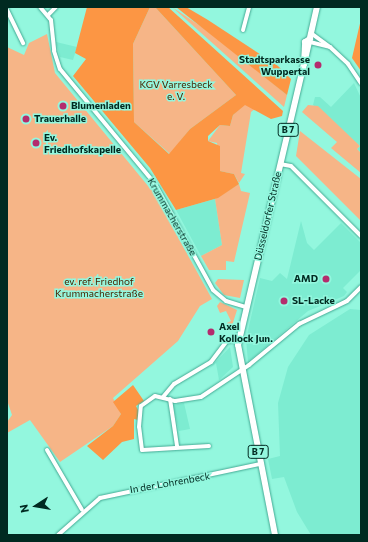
<!DOCTYPE html>
<html>
<head>
<meta charset="utf-8">
<style>
  body { margin:0 }
  #map { position:relative; width:368px; height:542px; overflow:hidden; background:#93f7de; font-family:Commissioner,sans-serif }
  div>[style] { position:absolute }
  .built>* { inset:0; background:#7decd1 }
  .green>* { inset:0; background:#f6b587 }
  .forest>* { inset:0; background:#fc9644 }
  .roads { filter:drop-shadow(0 0 1px #44aa94) drop-shadow(0 0 1px #44aa94) }
  .street>* { height:4px; margin:-2px; padding:0 2px; transform-origin:2px; border-radius:2px; background:#fff }
  .primary>* { height:6px; margin:-3px; padding:0 3px; transform-origin:3px; border-radius:3px; background:#fff }
  .dots>* { width:11px; height:11px; translate:-50% -50%; box-sizing:border-box; border:2px solid #93f7de; border-radius:50% }
  span { translate:-50% -50%; white-space:nowrap; text-align:center; line-height:1.15; -webkit-text-stroke:3px #93f7de; paint-order:stroke }
  .shield-label span { padding:1px 3px; background:#93f7de; border:1px solid; border-radius:3px; -webkit-text-stroke-width:0 }
  .shield-label { font-size:9px; color:#002a21; font-weight:700 }
  .poi-label { font-size:10px; color:#002a21; font-weight:700 }
  .right { translate:-100% -50%; text-align:right }
  .left { translate:0 -50%; text-align:left }
  .park-label { font-size:10px; color:#492300 }
  .street-label { font-size:10px; color:#002a21 }
  .frame { position:absolute; inset:0; border:8px solid #002a21; pointer-events:none }
  .north { position:absolute; left:16px; top:486px; width:40px; height:40px; -webkit-text-stroke:3px #93f7de; paint-order:stroke; rotate:258deg; font-size:11px; font-weight:700; line-height:16px; text-align:center; color:#002a21 }
  .north::after { content:''; display:block; margin:auto; width:14px; height:18px; background:#002a21; clip-path:polygon(50% 0,100% 100%,50% 72%,0 100%) }
</style>
</head>
<body>
<div id="map">
  <div class="built">
    <i style="clip-path:polygon(56px 42px,77px 47px,73px 60px,60px 57px)"></i>
    <i style="clip-path:polygon(354px 83px,361px 98px,361px 153px,357px 149px,360px 146px,313px 105px,315px 97px,320px 97px,331px 107px)"></i>
    <i style="clip-path:polygon(215px 199px,222px 245px,201px 256px,176px 210px)"></i>
    <i style="clip-path:polygon(301px 221px,307px 243px,314px 250px,341px 223px,361px 243px,361px 270px,343px 288px,347px 292px,344px 296px,308px 311px,248px 362px,246px 339px,260px 278px,272px 281px,280px 273px,287px 279px)"></i>
    <i style="clip-path:polygon(350px 309px,361px 310px,361px 535px,311px 535px,297px 512px,284px 477px,272px 479px,268px 459px,280px 456px,278px 403px,288px 367px,309px 335px)"></i>
    <i style="clip-path:polygon(230px 347px,233px 367px,219px 380px,216px 363px,210px 368px)"></i>
    <i style="clip-path:polygon(184px 403px,190px 429px,179px 431px,173px 405px)"></i>
  </div>
  <div class="green">
    <i style="clip-path:polygon(150px 7px,155px 7px,236px 95px,190px 129px,170px 154px,134px 122px,133px 44px)"></i>
    <i style="clip-path:polygon(172px 7px,218px 38px,287px 95px,284px 107px)"></i>
    <i style="clip-path:polygon(47px 34px,55px 73px,153px 192px,212px 299px,200px 306px,178px 341px,113px 398px,121px 414px,113px 426px,60px 462px,30px 420px,7px 433px,7px 422px,12px 415px,7px 400px,7px 47px,24px 55px,29px 43px)"></i>
    <i style="clip-path:polygon(245px 104px,256px 108px,251px 112px,241px 173px,245px 174px,239px 183px,234px 174px,220px 171px,217px 143px,208px 141px,220px 125px,230px 126px,233px 115px)"></i>
    <i style="clip-path:polygon(308px 105px,318px 106px,360px 146px,357px 149px,361px 153px,361px 173px,331px 148px,337px 142px,302px 112px)"></i>
    <i style="clip-path:polygon(300px 131px,361px 179px,361px 221px,296px 156px)"></i>
    <i style="clip-path:polygon(239px 184px,241px 191px,250px 193px,234px 262px,226px 261px,226px 270px,209px 270px,201px 256px,222px 245px,215px 199px)"></i>
    <i style="clip-path:polygon(218px 279px,244px 280px,240px 298px,224px 295px,215px 283px)"></i>
    <i style="clip-path:polygon(220px 302px,237px 310px,230px 332px,227px 323px,231px 321px,226px 311px,220px 313px,217px 306px)"></i>
  </div>
  <div class="forest">
    <i style="clip-path:polygon(87px 7px,150px 7px,133px 44px,134px 122px,169px 154px,190px 129px,236px 95px,155px 7px,168px 7px,283px 111px,282px 116px,271px 119px,245px 105px,233px 115px,230px 126px,220px 125px,208px 136px,208px 141px,220px 146px,220px 171px,234px 174px,239px 184px,218px 198px,176px 210px,150px 168px,73px 76px,86px 59px,75px 53px)"></i>
    <i style="clip-path:polygon(176px 7px,186px 7px,208px 20px,278px 66px,291px 79px,287px 95px)"></i>
    <i style="clip-path:polygon(361px 19px,361px 71px,352px 58px)"></i>
    <i style="clip-path:polygon(133px 385px,144px 401px,136px 406px,139px 412px,138px 420px,134px 419px,134px 439px,122px 442px,103px 460px,87px 446px,113px 426px,121px 414px,113px 402px)"></i>
  </div>
  <div class="roads">
    <div class="street">
      <i style="left:40px;top:7px;width:17px;rotate:50deg"></i>
      <i style="left:51px;top:20px;width:31px;rotate:84deg"></i>
      <i style="left:54px;top:51px;width:19px;rotate:72deg"></i>
      <i style="left:60px;top:69px;width:149px;rotate:50.4deg"></i>
      <i style="left:155px;top:184px;width:121px;rotate:61.3deg"></i>
      <i style="left:213px;top:290px;width:17px;rotate:40deg"></i>
      <i style="left:226px;top:301px;width:21px;rotate:17deg"></i>
      <i style="left:7px;top:10px;width:37px;rotate:64deg"></i>
      <i style="left:49px;top:14px;width:10px;rotate:-45deg"></i>
      <i style="left:243px;top:30px;width:24px;rotate:-75deg"></i>
      <i style="left:310px;top:42px;width:21px;rotate:14deg"></i>
      <i style="left:330px;top:47px;width:24px;rotate:-144deg"></i>
      <i style="left:330px;top:47px;width:25px;rotate:43deg"></i>
      <i style="left:348px;top:64px;width:23px;rotate:56deg"></i>
      <i style="left:280px;top:164px;width:11px;rotate:10deg"></i>
      <i style="left:291px;top:166px;width:99px;rotate:45deg"></i>
      <i style="left:163px;top:397px;width:17px;rotate:-50deg"></i>
      <i style="left:174px;top:384px;width:43px;rotate:-30.7deg"></i>
      <i style="left:211px;top:362px;width:26px;rotate:-53deg"></i>
      <i style="left:227px;top:341px;width:12px;rotate:-5deg"></i>
      <i style="left:170px;top:399px;width:48px;rotate:81.5deg"></i>
      <i style="left:209px;top:446px;width:67px;rotate:176.6deg"></i>
      <i style="left:142px;top:450px;width:23px;rotate:-97deg"></i>
      <i style="left:139px;top:427px;width:21px;rotate:-85deg"></i>
      <i style="left:141px;top:406px;width:17px;rotate:-36deg"></i>
      <i style="left:155px;top:396px;width:21px;rotate:14deg"></i>
      <i style="left:175px;top:401px;width:26px;rotate:-9deg"></i>
      <i style="left:201px;top:397px;width:58px;rotate:-33.7deg"></i>
      <i style="left:249px;top:365px;width:65px;rotate:-39.4deg"></i>
      <i style="left:299px;top:324px;width:53px;rotate:-25.6deg"></i>
      <i style="left:347px;top:301px;width:20px;rotate:-45deg"></i>
      <i style="left:47px;top:450px;width:69px;rotate:59.7deg"></i>
      <i style="left:58px;top:535px;width:56px;rotate:-41.4deg"></i>
      <i style="left:100px;top:498px;width:164px;rotate:-12deg"></i>
    </div>
    <div class="primary">
      <i style="left:304px;top:64px;width:58px;rotate:-77.2deg"></i>
      <i style="left:275px;top:535px;width:194px;rotate:-101deg"></i>
      <i style="left:238px;top:345px;width:289px;rotate:-76.8deg"></i>
      <i style="left:304px;top:64px;width:22px;rotate:-87deg"></i>
      <i style="left:305px;top:42px;width:6px;rotate:-31deg"></i>
    </div>
  </div>
  <div class="dots">
    <i style="left:318px;top:65px;background:#b42c6d"></i>
    <i style="left:63px;top:106px;background:#b42c6d"></i>
    <i style="left:26px;top:119px;background:#b42c6d"></i>
    <i style="left:36px;top:143px;background:#b42c6d"></i>
    <i style="left:326px;top:279px;background:#b42c6d"></i>
    <i style="left:284px;top:301px;background:#b42c6d"></i>
    <i style="left:211px;top:332px;background:#b42c6d"></i>
  </div>
  <div class="shield-label">
    <span style="left:288px;top:130px">B 7</span>
    <span style="left:258px;top:452px">B 7</span>
  </div>
  <div class="poi-label">
    <span class="right" style="left:310px;top:65px">Stadtsparkasse<br>Wuppertal</span>
    <span class="left" style="left:71px;top:106px">Blumenladen</span>
    <span class="left" style="left:34px;top:119px">Trauerhalle</span>
    <span class="left" style="left:44px;top:143px">Ev.<br>Friedhofskapelle</span>
    <span class="right" style="left:318px;top:279px">AMD</span>
    <span class="left" style="left:292px;top:301px">SL-Lacke</span>
    <span class="left" style="left:219px;top:332px">Axel<br>Kollock Jun.</span>
  </div>
  <div class="park-label">
    <span style="left:176px;top:90px">KGV Varresbeck<br>e. V.</span>
    <span style="left:99px;top:287px">ev. ref. Friedhof<br>Krummacherstraße</span>
  </div>
  <div class="street-label">
    <span style="left:268px;top:216px;rotate:-77deg">Düsseldorfer Straße</span>
    <span style="left:172px;top:217px;rotate:60deg">Krummacherstraße</span>
    <span style="left:170px;top:483px;rotate:-10deg">In der Lohrenbeck</span>
  </div>
  <div class="frame"></div>
  <div class="north">N</div>
</div>
</body>
</html>
